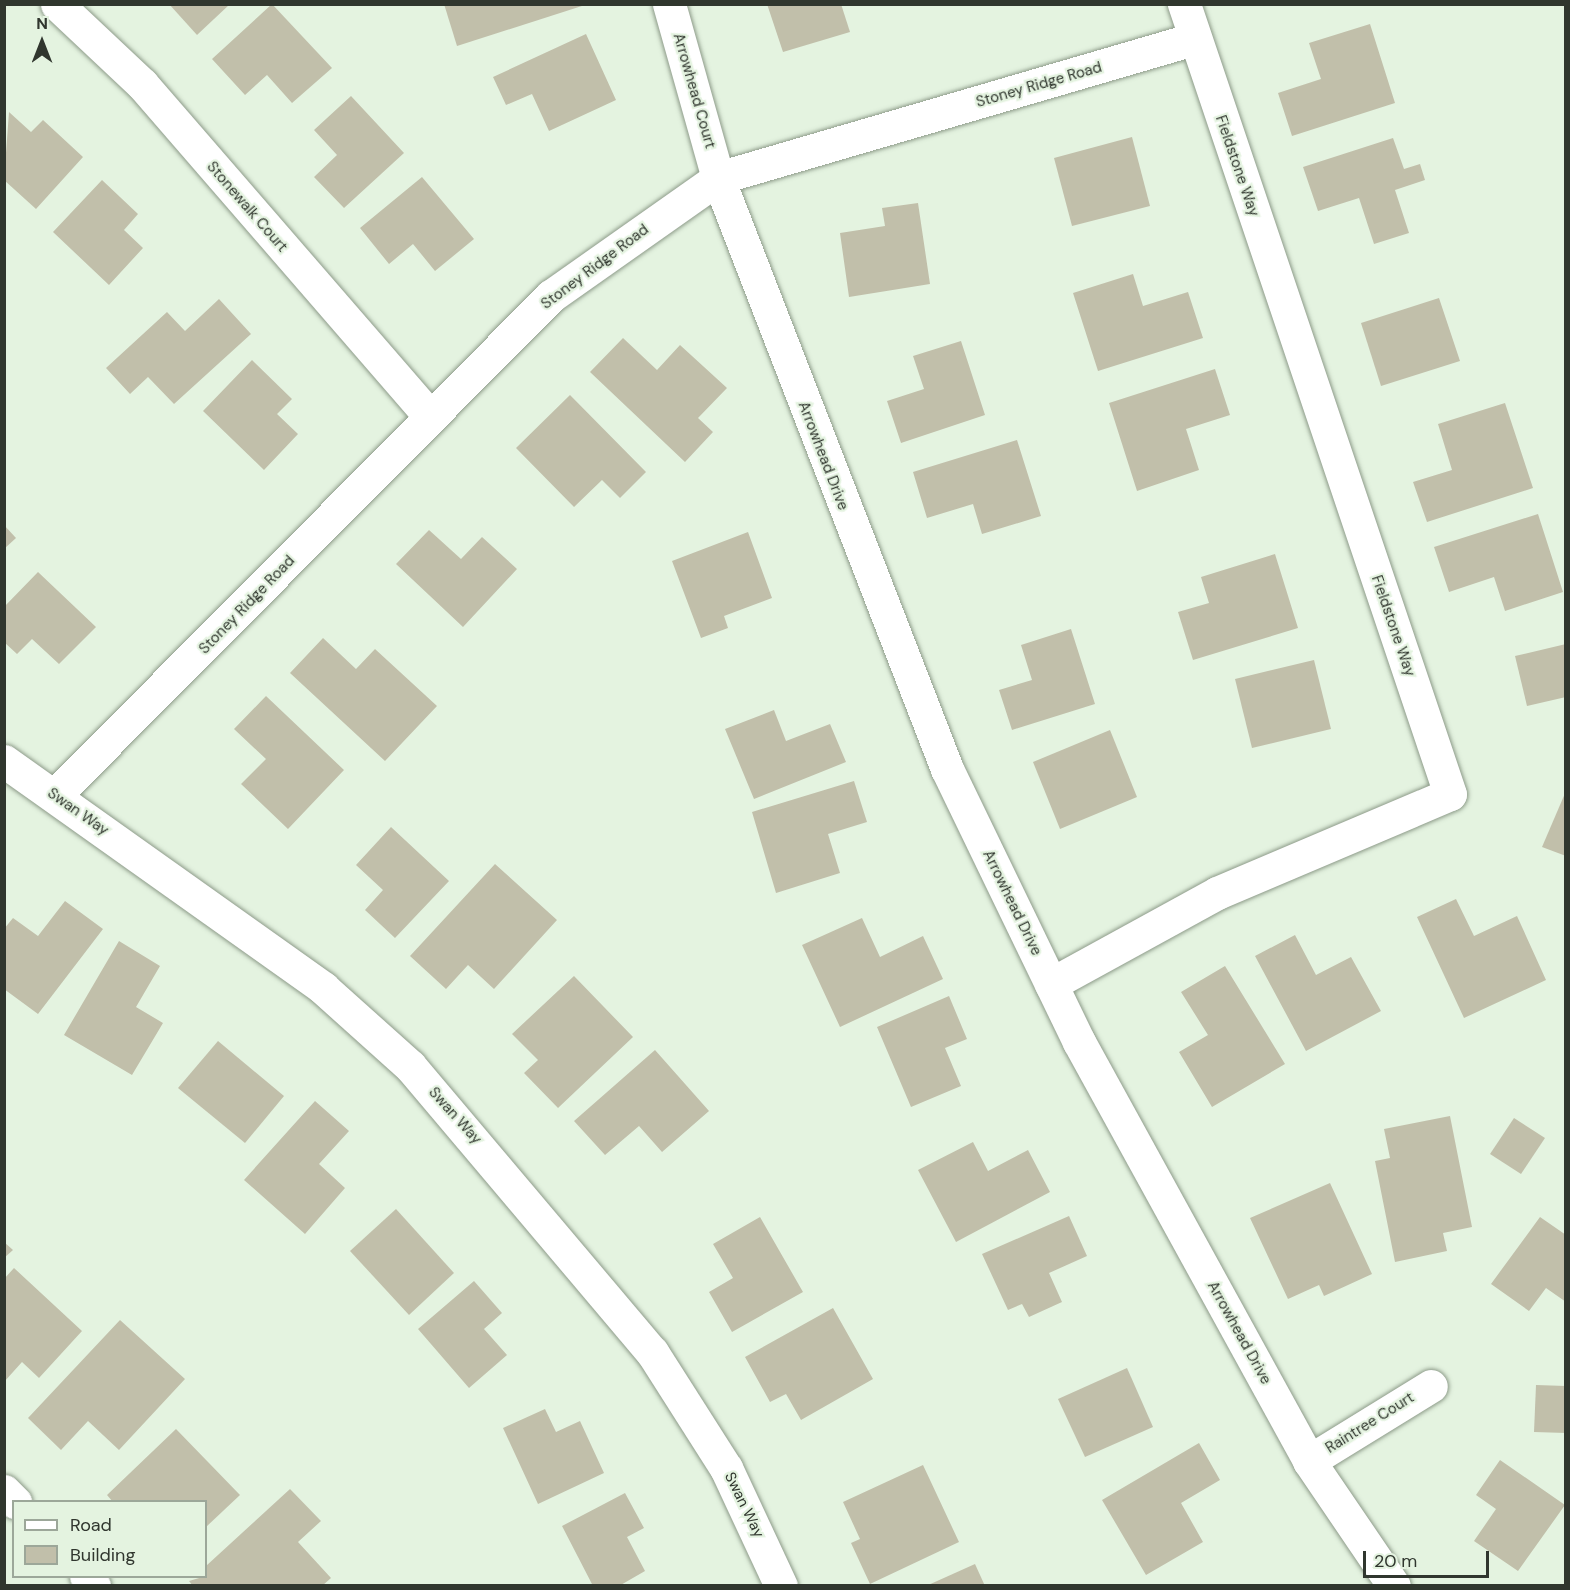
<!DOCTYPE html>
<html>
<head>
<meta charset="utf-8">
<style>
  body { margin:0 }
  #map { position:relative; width:1570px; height:1590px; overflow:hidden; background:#e4f3e0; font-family:"DM Sans",sans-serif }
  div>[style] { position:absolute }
  .building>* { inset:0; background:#c1bfaa }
  .roads { filter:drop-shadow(0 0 2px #8d9b89) drop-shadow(0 0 2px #8d9b89) }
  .minor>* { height:33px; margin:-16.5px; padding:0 16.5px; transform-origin:16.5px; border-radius:16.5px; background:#fff }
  span { translate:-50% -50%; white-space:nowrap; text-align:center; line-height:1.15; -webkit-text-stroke:4.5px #e4f3e0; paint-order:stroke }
  .street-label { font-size:15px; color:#30362e }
  .frame { position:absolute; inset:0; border:6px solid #30362e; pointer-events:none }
  .legend { position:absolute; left:12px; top:1500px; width:195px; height:78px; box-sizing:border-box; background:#e4f3e0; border:2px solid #9ca799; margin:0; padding:8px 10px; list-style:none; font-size:18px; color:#30362e }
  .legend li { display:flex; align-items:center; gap:12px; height:30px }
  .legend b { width:30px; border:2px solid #9ca799 }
  .north { position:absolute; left:12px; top:12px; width:60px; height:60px; -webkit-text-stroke:4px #e4f3e0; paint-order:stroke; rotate:0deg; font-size:16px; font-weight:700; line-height:24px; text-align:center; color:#30362e }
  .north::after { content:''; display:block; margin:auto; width:21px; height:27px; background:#30362e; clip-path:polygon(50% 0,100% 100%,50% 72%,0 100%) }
  .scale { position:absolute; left:1363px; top:1551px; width:126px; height:27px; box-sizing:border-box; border:3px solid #30362e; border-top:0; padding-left:8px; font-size:18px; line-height:21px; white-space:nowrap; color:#30362e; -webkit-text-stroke:4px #e4f3e0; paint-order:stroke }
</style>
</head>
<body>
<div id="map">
  <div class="building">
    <i style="clip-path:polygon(169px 4px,230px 4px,197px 35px)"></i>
    <i style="clip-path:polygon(272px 4px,332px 68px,292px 103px,267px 75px,245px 95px,212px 59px)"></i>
    <i style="clip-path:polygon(444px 4px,585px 4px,585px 5px,457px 46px)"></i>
    <i style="clip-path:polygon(767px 4px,841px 4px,850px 32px,783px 52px)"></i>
    <i style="clip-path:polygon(1370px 24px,1395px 103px,1292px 136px,1278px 93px,1321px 79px,1309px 43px)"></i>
    <i style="clip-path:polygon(586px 34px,616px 100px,549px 131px,532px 94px,506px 105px,493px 77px)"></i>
    <i style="clip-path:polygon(351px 96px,404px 153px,344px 208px,314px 177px,337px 155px,314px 130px)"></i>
    <i style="clip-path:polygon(9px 112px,31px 132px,43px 120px,83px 157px,36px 209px,4px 180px)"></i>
    <i style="clip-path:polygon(1132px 137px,1150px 206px,1072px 226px,1054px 158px)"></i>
    <i style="clip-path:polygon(1393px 138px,1404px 169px,1420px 164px,1425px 180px,1395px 190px,1409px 233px,1374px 244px,1359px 198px,1318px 211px,1303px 167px)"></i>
    <i style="clip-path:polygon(422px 177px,474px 239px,435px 271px,413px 244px,389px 264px,360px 228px)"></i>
    <i style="clip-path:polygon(102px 180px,138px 214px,124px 230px,143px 248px,109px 285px,53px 232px)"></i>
    <i style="clip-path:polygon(918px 203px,930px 284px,849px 297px,840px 233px,885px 226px,882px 208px)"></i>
    <i style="clip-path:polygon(1133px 274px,1143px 306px,1188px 292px,1203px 338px,1098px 371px,1073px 293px)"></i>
    <i style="clip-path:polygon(1439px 298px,1460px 361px,1381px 386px,1361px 323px)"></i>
    <i style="clip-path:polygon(219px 299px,251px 334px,174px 404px,148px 377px,130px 394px,106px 368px,167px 312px,185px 331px)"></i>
    <i style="clip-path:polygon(623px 338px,657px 370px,680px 345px,727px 388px,698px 418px,713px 432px,685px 462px,590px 372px)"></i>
    <i style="clip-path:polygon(961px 341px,985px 415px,901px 443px,887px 401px,924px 389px,913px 356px)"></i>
    <i style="clip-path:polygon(252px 360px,292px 399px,277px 414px,298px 434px,264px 470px,203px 411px)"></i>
    <i style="clip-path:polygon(1215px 369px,1230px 415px,1186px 429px,1199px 470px,1137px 491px,1109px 403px)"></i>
    <i style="clip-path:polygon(570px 395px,646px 472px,620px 498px,602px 480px,574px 507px,516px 448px)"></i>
    <i style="clip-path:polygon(1505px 403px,1533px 488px,1427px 522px,1413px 482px,1452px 470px,1438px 424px)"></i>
    <i style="clip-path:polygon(1017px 440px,1041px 516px,982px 534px,973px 504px,927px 518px,913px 472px)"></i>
    <i style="clip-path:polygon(1538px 514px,1563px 592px,1505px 611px,1494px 577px,1449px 592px,1434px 547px)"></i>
    <i style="clip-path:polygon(4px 525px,16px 538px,4px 549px)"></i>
    <i style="clip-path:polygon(429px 530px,461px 559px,482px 537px,517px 569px,463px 627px,396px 564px)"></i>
    <i style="clip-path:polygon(748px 532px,772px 598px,724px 616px,728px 628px,701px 638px,672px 561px)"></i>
    <i style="clip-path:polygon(1275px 554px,1298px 628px,1193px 660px,1178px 612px,1209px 603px,1201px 577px)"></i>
    <i style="clip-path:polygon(38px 572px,96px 627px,59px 664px,32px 639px,17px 654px,4px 642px,4px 607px)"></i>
    <i style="clip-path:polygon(1071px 629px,1095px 704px,1012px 730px,999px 690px,1032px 680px,1021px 645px)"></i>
    <i style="clip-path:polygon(323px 638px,356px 669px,375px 649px,437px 706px,385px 761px,290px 673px)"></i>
    <i style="clip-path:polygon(1566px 644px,1566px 697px,1527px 706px,1515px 656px)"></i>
    <i style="clip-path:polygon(1314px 660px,1331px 729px,1252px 748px,1235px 679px)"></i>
    <i style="clip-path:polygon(266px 696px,344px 770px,288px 829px,241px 784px,266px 759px,234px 729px)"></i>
    <i style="clip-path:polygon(774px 710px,786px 741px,830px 724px,846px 762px,754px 799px,725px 729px)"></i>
    <i style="clip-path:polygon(1110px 730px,1137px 797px,1060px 829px,1033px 762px)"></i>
    <i style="clip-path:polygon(854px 781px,867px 822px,828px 834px,840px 873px,776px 893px,752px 812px)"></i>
    <i style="clip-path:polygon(1566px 791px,1566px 856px,1542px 847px)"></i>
    <i style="clip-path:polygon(391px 827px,449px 881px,395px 938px,365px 910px,383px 890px,356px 865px)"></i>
    <i style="clip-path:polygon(495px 864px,557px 920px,494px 989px,468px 965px,446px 989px,410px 956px)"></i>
    <i style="clip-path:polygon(1456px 899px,1474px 936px,1517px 916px,1546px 980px,1464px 1018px,1417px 917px)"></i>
    <i style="clip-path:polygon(65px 901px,103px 929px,38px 1014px,4px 989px,4px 929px,13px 918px,38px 936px)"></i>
    <i style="clip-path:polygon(862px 918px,880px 957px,923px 936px,943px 979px,840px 1027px,802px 945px)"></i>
    <i style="clip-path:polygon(1295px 935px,1316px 975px,1351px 957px,1381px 1011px,1306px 1051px,1255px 956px)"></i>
    <i style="clip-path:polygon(119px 941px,160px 966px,136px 1007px,163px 1023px,132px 1075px,64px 1035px)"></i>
    <i style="clip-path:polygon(1225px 966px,1285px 1064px,1212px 1107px,1179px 1052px,1208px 1035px,1181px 992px)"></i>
    <i style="clip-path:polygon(574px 976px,633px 1037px,558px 1108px,524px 1073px,538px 1060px,512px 1034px)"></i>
    <i style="clip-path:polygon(949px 996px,967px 1039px,945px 1048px,961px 1086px,911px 1107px,877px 1027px)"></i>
    <i style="clip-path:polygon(218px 1041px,284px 1096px,245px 1143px,178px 1088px)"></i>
    <i style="clip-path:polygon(655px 1050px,709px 1111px,662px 1152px,639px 1126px,605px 1155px,574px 1121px)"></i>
    <i style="clip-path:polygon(315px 1101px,349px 1131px,319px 1164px,345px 1188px,305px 1234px,244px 1180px)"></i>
    <i style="clip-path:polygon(1450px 1116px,1472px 1227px,1443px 1233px,1447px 1251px,1395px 1262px,1375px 1161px,1390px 1158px,1384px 1129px)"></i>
    <i style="clip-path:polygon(1514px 1118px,1545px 1138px,1521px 1174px,1490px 1154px)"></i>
    <i style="clip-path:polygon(973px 1142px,988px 1171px,1028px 1150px,1050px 1192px,956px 1242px,918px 1170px)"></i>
    <i style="clip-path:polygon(1330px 1183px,1372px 1274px,1324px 1296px,1319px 1285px,1288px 1299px,1250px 1218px)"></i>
    <i style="clip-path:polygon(396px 1209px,454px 1273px,409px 1315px,350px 1251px)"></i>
    <i style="clip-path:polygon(1069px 1216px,1087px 1256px,1049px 1273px,1062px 1302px,1029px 1317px,1022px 1304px,1008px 1310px,982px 1254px)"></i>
    <i style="clip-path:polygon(760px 1217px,803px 1292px,732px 1332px,709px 1292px,733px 1278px,713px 1244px)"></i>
    <i style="clip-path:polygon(1540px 1217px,1566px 1235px,1566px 1302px,1546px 1288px,1529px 1311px,1491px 1284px)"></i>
    <i style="clip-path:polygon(4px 1242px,13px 1250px,4px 1258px)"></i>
    <i style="clip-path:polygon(14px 1268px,82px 1331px,39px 1378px,22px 1362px,4px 1382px,4px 1279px)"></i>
    <i style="clip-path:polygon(474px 1281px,502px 1313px,484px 1329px,507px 1355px,469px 1388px,418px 1329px)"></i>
    <i style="clip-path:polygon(833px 1308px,873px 1379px,801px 1420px,786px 1394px,770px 1402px,745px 1357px)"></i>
    <i style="clip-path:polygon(120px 1320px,185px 1379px,119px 1450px,88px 1421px,61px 1450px,28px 1418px)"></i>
    <i style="clip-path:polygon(1127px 1368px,1153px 1427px,1085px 1457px,1058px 1399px)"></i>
    <i style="clip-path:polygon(1536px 1385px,1566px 1386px,1566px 1433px,1534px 1432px)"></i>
    <i style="clip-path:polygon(545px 1409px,556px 1432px,580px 1421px,604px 1473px,538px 1504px,503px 1428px)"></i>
    <i style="clip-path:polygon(176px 1429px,240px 1495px,206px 1527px,206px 1502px,113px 1502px,107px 1495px)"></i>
    <i style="clip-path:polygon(1199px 1443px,1220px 1480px,1181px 1503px,1203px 1542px,1146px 1575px,1102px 1500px)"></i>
    <i style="clip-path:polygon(1500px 1460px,1565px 1505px,1518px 1571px,1474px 1541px,1496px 1509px,1476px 1495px)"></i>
    <i style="clip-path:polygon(923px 1465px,959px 1542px,870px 1584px,851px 1543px,860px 1539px,843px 1502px)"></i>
    <i style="clip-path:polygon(290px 1489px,321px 1521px,298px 1542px,331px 1578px,322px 1586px,193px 1586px,189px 1581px,206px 1576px,206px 1566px)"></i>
    <i style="clip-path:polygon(625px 1493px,644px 1528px,627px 1537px,645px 1571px,619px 1586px,593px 1586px,562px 1526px)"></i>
    <i style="clip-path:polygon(975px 1564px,985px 1586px,926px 1586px)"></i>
  </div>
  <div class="roads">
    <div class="minor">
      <i style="left:57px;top:4px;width:117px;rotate:43.3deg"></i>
      <i style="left:142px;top:84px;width:440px;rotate:49.1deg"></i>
      <i style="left:669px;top:4px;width:181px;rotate:74.3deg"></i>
      <i style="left:718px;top:178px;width:634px;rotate:68.82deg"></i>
      <i style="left:947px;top:769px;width:303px;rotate:64.2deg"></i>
      <i style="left:1079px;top:1042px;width:478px;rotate:61.2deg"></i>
      <i style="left:1309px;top:1461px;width:151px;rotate:55.8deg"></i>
      <i style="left:4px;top:761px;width:392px;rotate:35.4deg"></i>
      <i style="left:323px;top:988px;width:117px;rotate:41.9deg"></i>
      <i style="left:410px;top:1066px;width:375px;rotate:49.8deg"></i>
      <i style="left:652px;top:1352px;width:138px;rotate:57.5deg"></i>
      <i style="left:726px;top:1468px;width:130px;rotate:65deg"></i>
      <i style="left:55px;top:795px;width:704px;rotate:-45.17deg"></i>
      <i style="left:551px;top:296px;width:204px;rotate:-35.2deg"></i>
      <i style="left:718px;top:178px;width:496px;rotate:-16.3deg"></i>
      <i style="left:1051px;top:984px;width:189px;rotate:-28.7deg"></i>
      <i style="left:1217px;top:893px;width:253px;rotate:-23deg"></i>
      <i style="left:1450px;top:794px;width:834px;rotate:-108.61deg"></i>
      <i style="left:1309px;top:1461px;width:143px;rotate:-31.6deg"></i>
      <i style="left:4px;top:1491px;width:16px;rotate:45deg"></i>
      <i style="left:86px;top:1576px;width:13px;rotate:51deg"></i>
    </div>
  </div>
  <div class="street-label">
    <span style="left:1039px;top:85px;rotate:-16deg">Stoney Ridge Road</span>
    <span style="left:694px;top:91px;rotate:74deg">Arrowhead Court</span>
    <span style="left:1237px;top:166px;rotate:71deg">Fieldstone Way</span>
    <span style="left:247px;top:207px;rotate:49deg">Stonewalk Court</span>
    <span style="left:595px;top:267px;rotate:-37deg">Stoney Ridge Road</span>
    <span style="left:823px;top:456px;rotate:69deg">Arrowhead Drive</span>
    <span style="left:247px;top:605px;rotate:-46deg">Stoney Ridge Road</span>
    <span style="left:1393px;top:626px;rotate:71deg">Fieldstone Way</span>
    <span style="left:78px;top:812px;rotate:35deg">Swan Way</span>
    <span style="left:1012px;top:903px;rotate:64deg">Arrowhead Drive</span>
    <span style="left:455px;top:1116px;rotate:48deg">Swan Way</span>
    <span style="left:1239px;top:1333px;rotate:61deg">Arrowhead Drive</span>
    <span style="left:1370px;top:1423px;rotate:-32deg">Raintree Court</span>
    <span style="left:744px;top:1505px;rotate:64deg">Swan Way</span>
  </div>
  <div class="frame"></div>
  <ul class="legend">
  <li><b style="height:8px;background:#fff"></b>Road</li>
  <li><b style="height:16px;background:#c1bfaa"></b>Building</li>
  </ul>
  <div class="north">N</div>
  <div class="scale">20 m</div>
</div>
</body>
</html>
